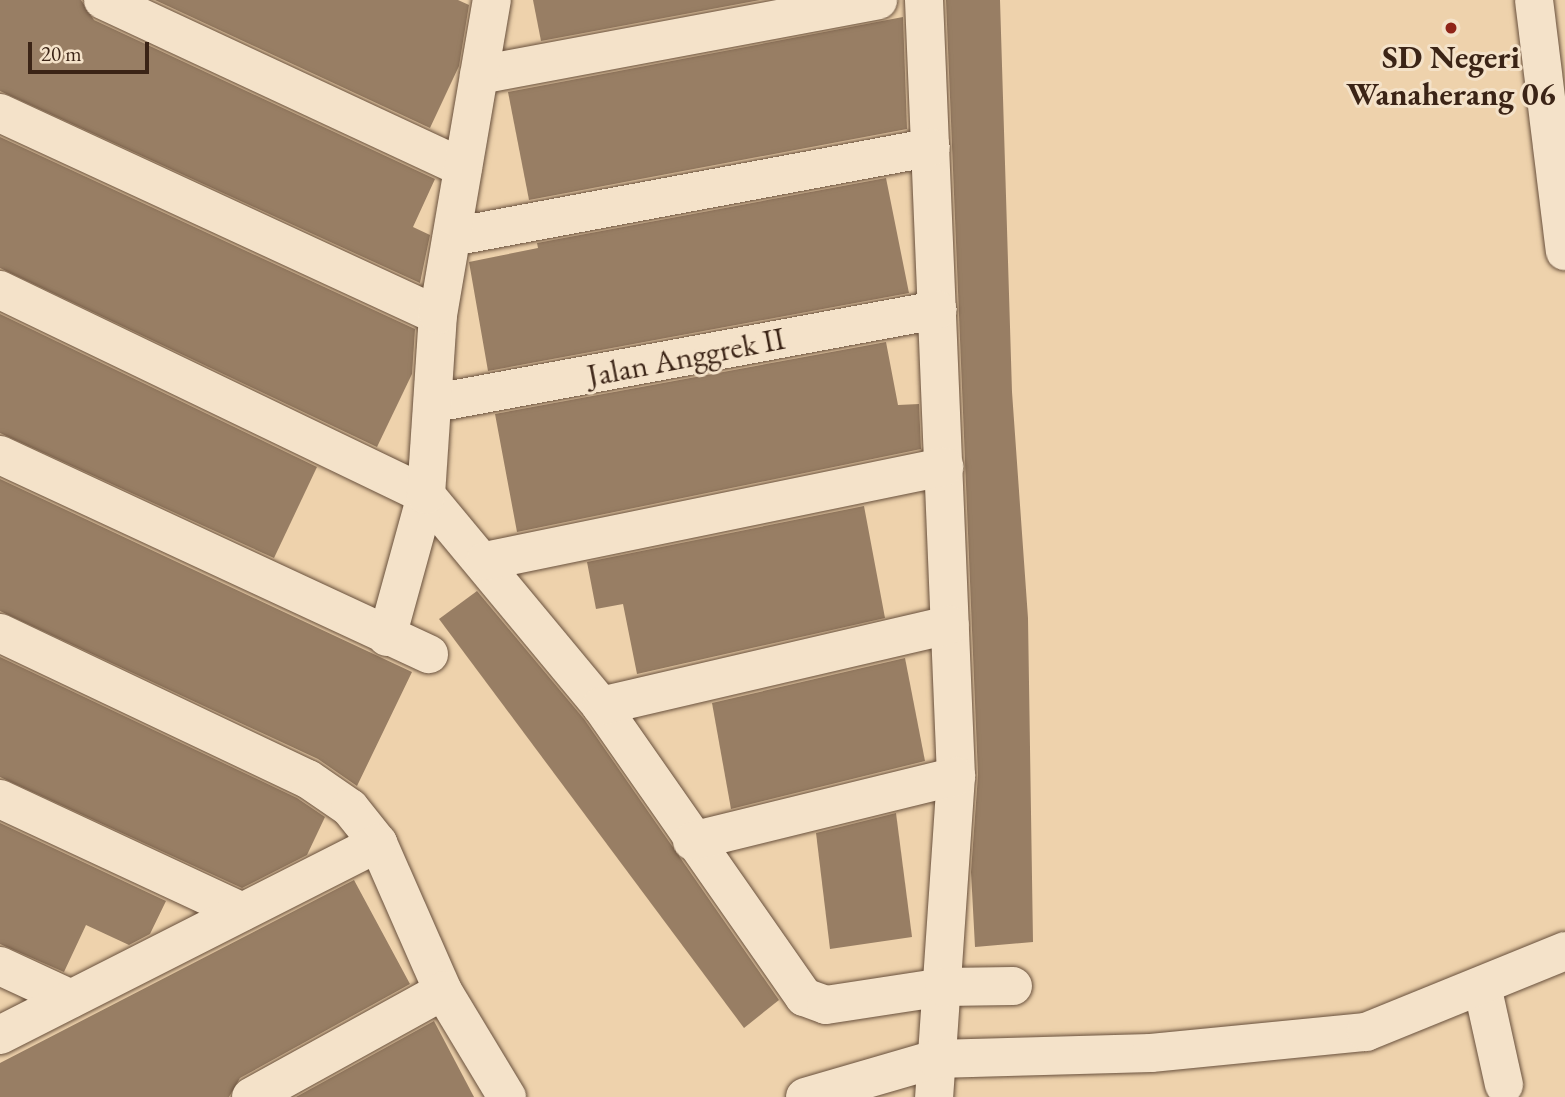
<!DOCTYPE html>
<html>
<head>
<meta charset="utf-8">
<style>
  body { margin:0 }
  #map { position:relative; width:1565px; height:1097px; overflow:hidden; background:#eed2ac; font-family:"EB Garamond",serif }
  div>[style] { position:absolute }
  .building>* { inset:0; background:#987e64 }
  .roads { filter:drop-shadow(0 0 2px #68503c) drop-shadow(0 0 2px #68503c) }
  .minor>* { height:38px; margin:-19px; padding:0 19px; transform-origin:19px; border-radius:19px; background:#f4e2c9 }
  .dots>* { width:19px; height:19px; translate:-50% -50%; box-sizing:border-box; border:4px solid #f4e2c9; border-radius:50% }
  span { translate:-50% -50%; white-space:nowrap; text-align:center; line-height:1.15; -webkit-text-stroke:6px #f4e2c9; paint-order:stroke }
  .poi-label { font-size:32px; color:#3b2416; font-weight:700 }
  .street-label { font-size:32px; color:#3b2416 }
  .scale { position:absolute; left:28px; top:42px; width:121px; height:32px; box-sizing:border-box; border:4px solid #3b2416; border-top:0; padding-left:9px; font-size:21px; line-height:24px; white-space:nowrap; color:#3b2416; -webkit-text-stroke:5px #f4e2c9; paint-order:stroke }
</style>
</head>
<body>
<div id="map">
  <div class="building">
    <i style="clip-path:polygon(0 0,81px 0,94px 20px,435px 179px,413px 227px,430px 235px,420px 283px,0 91px)"></i>
    <i style="clip-path:polygon(155px 0,458px 0,469px 5px,459px 66px,430px 128px)"></i>
    <i style="clip-path:polygon(533px 0,760px 0,541px 41px)"></i>
    <i style="clip-path:polygon(946px 0,1000px 0,1012px 392px,1028px 618px,1033px 942px,975px 947px,971px 872px,978px 775px)"></i>
    <i style="clip-path:polygon(903px 17px,907px 129px,529px 200px,508px 92px)"></i>
    <i style="clip-path:polygon(0 137px,415px 329px,412px 374px,377px 447px,0 268px)"></i>
    <i style="clip-path:polygon(886px 178px,909px 293px,488px 371px,469px 262px,538px 248px,537px 243px)"></i>
    <i style="clip-path:polygon(0 314px,317px 467px,274px 558px,0 433px)"></i>
    <i style="clip-path:polygon(886px 342px,898px 405px,919px 404px,921px 449px,517px 532px,495px 414px)"></i>
    <i style="clip-path:polygon(0 479px,412px 672px,357px 786px,318px 759px,0 611px)"></i>
    <i style="clip-path:polygon(864px 506px,885px 618px,637px 674px,623px 604px,596px 609px,587px 562px)"></i>
    <i style="clip-path:polygon(477px 591px,584px 719px,779px 1000px,744px 1028px,439px 619px)"></i>
    <i style="clip-path:polygon(0 657px,297px 798px,325px 817px,307px 855px,242px 888px,0 777px)"></i>
    <i style="clip-path:polygon(905px 658px,925px 761px,731px 809px,712px 703px)"></i>
    <i style="clip-path:polygon(896px 813px,912px 937px,830px 949px,816px 833px)"></i>
    <i style="clip-path:polygon(0 823px,166px 901px,150px 934px,129px 945px,86px 925px,64px 972px,0 944px)"></i>
    <i style="clip-path:polygon(354px 880px,410px 984px,240px 1078px,229px 1097px,0 1097px,0 1063px)"></i>
    <i style="clip-path:polygon(434px 1021px,474px 1097px,296px 1097px)"></i>
  </div>
  <div class="roads">
    <div class="minor">
      <i style="left:103px;top:0;width:397px;rotate:25deg"></i>
      <i style="left:924px;top:0;width:777px;rotate:87.64deg"></i>
      <i style="left:956px;top:776px;width:322px;rotate:93.9deg"></i>
      <i style="left:1534px;top:0;width:253px;rotate:83deg"></i>
      <i style="left:479px;top:75px;width:406px;rotate:-10.6deg"></i>
      <i style="left:0;top:113px;width:482px;rotate:24.8deg"></i>
      <i style="left:452px;top:237px;width:487px;rotate:-10.6deg"></i>
      <i style="left:0;top:290px;width:473px;rotate:25.7deg"></i>
      <i style="left:426px;top:495px;width:274px;rotate:50.3deg"></i>
      <i style="left:601px;top:706px;width:355px;rotate:55.1deg"></i>
      <i style="left:804px;top:997px;width:23px;rotate:20deg"></i>
      <i style="left:826px;top:1005px;width:119px;rotate:-8.7deg"></i>
      <i style="left:944px;top:987px;width:69px;rotate:-0.8deg"></i>
      <i style="left:435px;top:403px;width:511px;rotate:-10.5deg"></i>
      <i style="left:0;top:455px;width:473px;rotate:24.9deg"></i>
      <i style="left:485px;top:561px;width:469px;rotate:-11.6deg"></i>
      <i style="left:0;top:633px;width:341px;rotate:25.4deg"></i>
      <i style="left:308px;top:779px;width:51px;rotate:34.6deg"></i>
      <i style="left:350px;top:808px;width:45px;rotate:51.3deg"></i>
      <i style="left:378px;top:843px;width:162px;rotate:66.3deg"></i>
      <i style="left:443px;top:991px;width:124px;rotate:58.9deg"></i>
      <i style="left:387px;top:637px;width:147px;rotate:-74.6deg"></i>
      <i style="left:426px;top:495px;width:180px;rotate:-86.2deg"></i>
      <i style="left:438px;top:315px;width:320px;rotate:-80.3deg"></i>
      <i style="left:601px;top:706px;width:358px;rotate:-13.1deg"></i>
      <i style="left:0;top:799px;width:267px;rotate:25deg"></i>
      <i style="left:692px;top:841px;width:272px;rotate:-13.8deg"></i>
      <i style="left:0;top:966px;width:78px;rotate:24.9deg"></i>
      <i style="left:1483px;top:990px;width:97px;rotate:77.5deg"></i>
      <i style="left:0;top:1035px;width:424px;rotate:-26.9deg"></i>
      <i style="left:251px;top:1097px;width:219px;rotate:-28.9deg"></i>
      <i style="left:805px;top:1097px;width:136px;rotate:-16.2deg"></i>
      <i style="left:936px;top:1059px;width:215px;rotate:-1.6deg"></i>
      <i style="left:1151px;top:1053px;width:216px;rotate:-5.6deg"></i>
      <i style="left:1366px;top:1032px;width:215px;rotate:-22.1deg"></i>
    </div>
  </div>
  <div class="dots">
    <i style="left:1451px;top:28px;background:#8f2418"></i>
  </div>
  <div class="poi-label">
    <span style="left:1451px;top:76px">SD Negeri<br>Wanaherang 06</span>
  </div>
  <div class="street-label">
    <span style="left:686px;top:357px;rotate:-11deg">Jalan Anggrek II</span>
  </div>
  <div class="scale">20 m</div>
</div>
</body>
</html>
